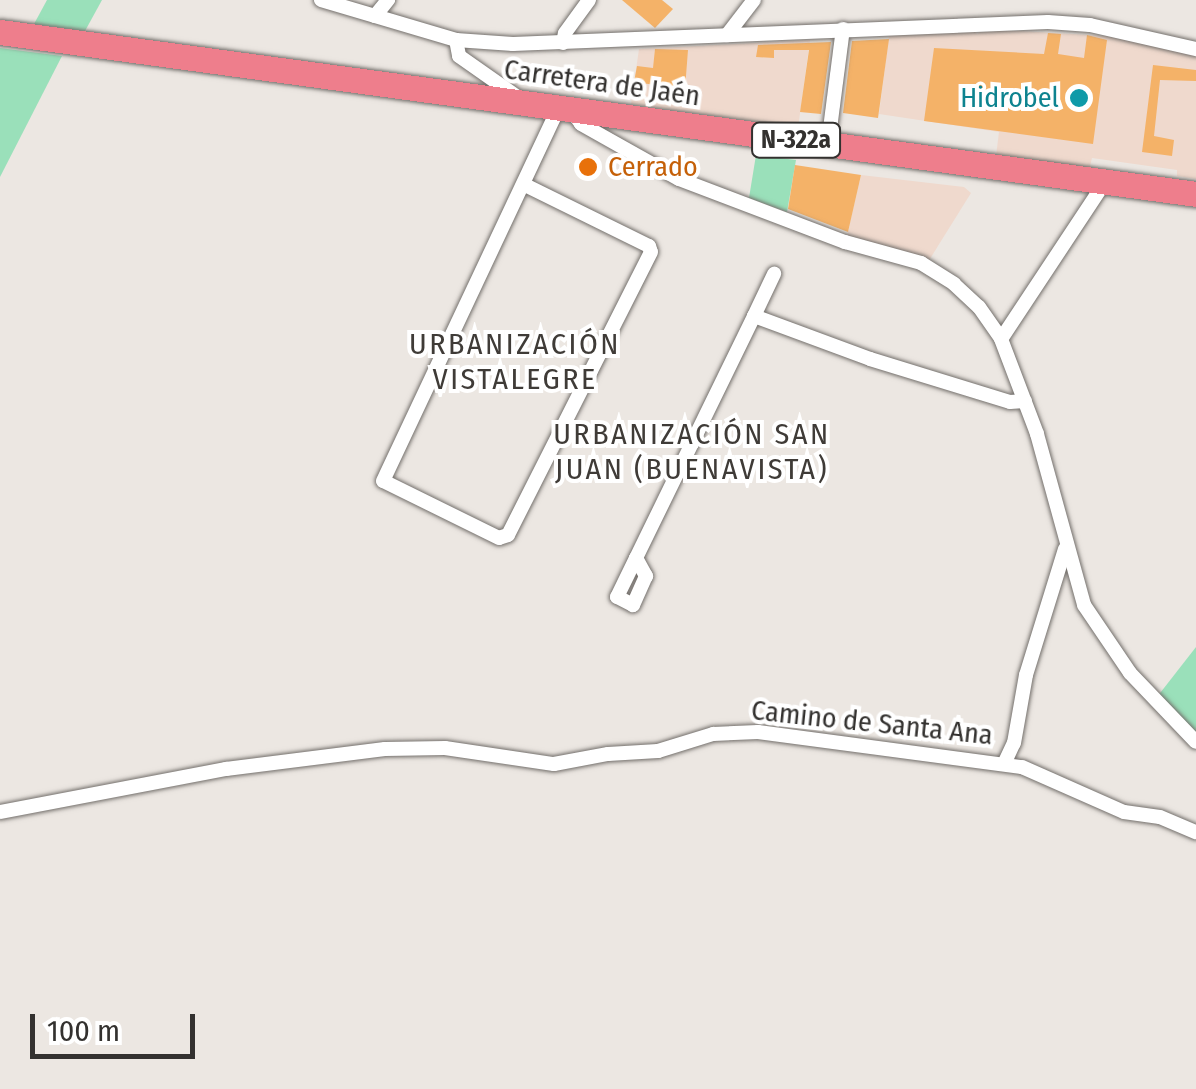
<!DOCTYPE html>
<html>
<head>
<meta charset="utf-8">
<style>
  body { margin:0 }
  #map { position:relative; width:1196px; height:1089px; overflow:hidden; background:#ece7e2; font-family:"Fira Sans Condensed",sans-serif }
  div>[style] { position:absolute }
  .industrial>* { inset:0; background:#efd9cd }
  .green>* { inset:0; background:#9ae0ba }
  .building>* { inset:0; background:#f4b268 }
  .roads { filter:drop-shadow(0 0 2px #736f6b) drop-shadow(0 0 2px #736f6b) }
  .street>* { height:14px; margin:-7px; padding:0 7px; transform-origin:7px; border-radius:7px; background:#fff }
  .highway>* { height:25px; margin:-12.5px; padding:0 12.5px; transform-origin:12.5px; border-radius:12.5px; background:#ee7e8c }
  .dots>* { width:28px; height:28px; translate:-50% -50%; box-sizing:border-box; border:5px solid #fff; border-radius:50% }
  span { translate:-50% -50%; white-space:nowrap; text-align:center; line-height:1.15; -webkit-text-stroke:8px #fff; paint-order:stroke }
  .shield-label span { padding:2px 8px; background:#fff; border:2px solid; border-radius:8px; -webkit-text-stroke-width:0 }
  .shield-label { font-size:25px; color:#33312f; font-weight:700 }
  .street-label { font-size:28px; color:#33312f }
  .culture-label { font-size:28px; color:#0d838f }
  .right { translate:-100% -50%; text-align:right }
  .food-label { font-size:28px; color:#c56008 }
  .left { translate:0 -50%; text-align:left }
  .neighbourhood-label { font-size:30px; color:#3f3b37; letter-spacing:2.5px }
  .scale { position:absolute; left:30px; top:1014px; width:165px; height:45px; box-sizing:border-box; border:5px solid #33312f; border-top:0; padding-left:12px; font-size:30px; line-height:35px; white-space:nowrap; color:#33312f; -webkit-text-stroke:8px #fff; paint-order:stroke }
</style>
</head>
<body>
<div id="map">
  <div class="industrial">
    <i style="clip-path:polygon(973px 29px,977px 34px,984px 29px,1107px 36px,1196px 55px,1196px 179px,1177px 176px,1177px 170px,1092px 158px,1089px 170px,996px 156px,999px 132px,879px 114px,889px 34px)"></i>
    <i style="clip-path:polygon(810px 40px,798px 128px,631px 104px,639px 49px)"></i>
    <i style="clip-path:polygon(861px 175px,964px 187px,971px 193px,928px 262px,847px 236px)"></i>
  </div>
  <div class="green">
    <i style="clip-path:polygon(47px 0,102px 0,85px 31px,34px 24px)"></i>
    <i style="clip-path:polygon(0 48px,62px 56px,0 177px)"></i>
    <i style="clip-path:polygon(756px 155px,796px 160px,787px 212px,749px 198px)"></i>
    <i style="clip-path:polygon(1196px 647px,1196px 735px,1157px 697px)"></i>
  </div>
  <div class="building">
    <i style="clip-path:polygon(622px 0,662px 0,673px 9px,655px 28px)"></i>
    <i style="clip-path:polygon(1048px 33px,1061px 34px,1058px 54px,1084px 58px,1087px 35px,1107px 40px,1093px 144px,924px 121px,934px 48px,1044px 54px)"></i>
    <i style="clip-path:polygon(889px 39px,878px 118px,843px 113px,852px 41px)"></i>
    <i style="clip-path:polygon(831px 42px,821px 114px,800px 112px,809px 50px,774px 50px,774px 58px,756px 57px,758px 45px)"></i>
    <i style="clip-path:polygon(655px 49px,688px 50px,685px 89px,634px 82px,637px 66px,653px 68px)"></i>
    <i style="clip-path:polygon(1153px 65px,1196px 70px,1196px 81px,1160px 80px,1154px 136px,1174px 140px,1172px 156px,1142px 152px)"></i>
    <i style="clip-path:polygon(795px 165px,861px 175px,848px 232px,788px 209px)"></i>
  </div>
  <div class="roads">
    <div class="street">
      <i style="left:321px;top:0;width:141px;rotate:16.5deg"></i>
      <i style="left:456px;top:40px;width:57px;rotate:4deg"></i>
      <i style="left:513px;top:44px;width:535px;rotate:-2.35deg"></i>
      <i style="left:1048px;top:22px;width:42px;rotate:4.1deg"></i>
      <i style="left:1090px;top:25px;width:109px;rotate:12.8deg"></i>
      <i style="left:375px;top:16px;width:21px;rotate:-51deg"></i>
      <i style="left:727px;top:35px;width:44px;rotate:-52.4deg"></i>
      <i style="left:456px;top:40px;width:16px;rotate:79deg"></i>
      <i style="left:459px;top:56px;width:78px;rotate:35.1deg"></i>
      <i style="left:563px;top:43px;width:10px;rotate:-79deg"></i>
      <i style="left:565px;top:33px;width:41px;rotate:-54deg"></i>
      <i style="left:571px;top:110px;width:17px;rotate:54deg"></i>
      <i style="left:581px;top:124px;width:112px;rotate:29.3deg"></i>
      <i style="left:679px;top:179px;width:178px;rotate:20.8deg"></i>
      <i style="left:845px;top:242px;width:79px;rotate:15.4deg"></i>
      <i style="left:921px;top:263px;width:39px;rotate:32deg"></i>
      <i style="left:954px;top:284px;width:34px;rotate:43deg"></i>
      <i style="left:979px;top:307px;width:39px;rotate:55deg"></i>
      <i style="left:828px;top:144px;width:116px;rotate:-82.6deg"></i>
      <i style="left:1105px;top:182px;width:188px;rotate:123.5deg"></i>
      <i style="left:1001px;top:339px;width:102px;rotate:69.2deg"></i>
      <i style="left:1037px;top:434px;width:177px;rotate:74.6deg"></i>
      <i style="left:1084px;top:605px;width:82px;rotate:55.9deg"></i>
      <i style="left:1130px;top:673px;width:95px;rotate:46.3deg"></i>
      <i style="left:525px;top:185px;width:138px;rotate:26.2deg"></i>
      <i style="left:649px;top:246px;width:6px;rotate:72deg"></i>
      <i style="left:651px;top:252px;width:317px;rotate:116.8deg"></i>
      <i style="left:508px;top:535px;width:9px;rotate:162deg"></i>
      <i style="left:499px;top:538px;width:129px;rotate:-153.8deg"></i>
      <i style="left:383px;top:481px;width:413px;rotate:-64.8deg"></i>
      <i style="left:754px;top:316px;width:124px;rotate:20.3deg"></i>
      <i style="left:870px;top:359px;width:146px;rotate:17.1deg"></i>
      <i style="left:1010px;top:402px;width:15px;rotate:-4deg"></i>
      <i style="left:636px;top:558px;width:21px;rotate:61deg"></i>
      <i style="left:646px;top:576px;width:32px;rotate:114deg"></i>
      <i style="left:633px;top:605px;width:18px;rotate:-153deg"></i>
      <i style="left:617px;top:597px;width:43px;rotate:-64deg"></i>
      <i style="left:636px;top:558px;width:269px;rotate:-64deg"></i>
      <i style="left:754px;top:316px;width:47px;rotate:-64.5deg"></i>
      <i style="left:1004px;top:764px;width:23px;rotate:-65deg"></i>
      <i style="left:1014px;top:743px;width:69px;rotate:-80deg"></i>
      <i style="left:1026px;top:675px;width:132px;rotate:-72.8deg"></i>
      <i style="left:0;top:812px;width:230px;rotate:-10.8deg"></i>
      <i style="left:226px;top:769px;width:160px;rotate:-7.2deg"></i>
      <i style="left:385px;top:749px;width:60px;rotate:-1deg"></i>
      <i style="left:445px;top:748px;width:110px;rotate:8.4deg"></i>
      <i style="left:554px;top:764px;width:55px;rotate:-10.5deg"></i>
      <i style="left:608px;top:754px;width:50px;rotate:-3.4deg"></i>
      <i style="left:658px;top:751px;width:58px;rotate:-17.2deg"></i>
      <i style="left:713px;top:734px;width:45px;rotate:-2.5deg"></i>
      <i style="left:758px;top:732px;width:266px;rotate:7.6deg"></i>
      <i style="left:1022px;top:767px;width:111px;rotate:23.8deg"></i>
      <i style="left:1124px;top:812px;width:36px;rotate:8deg"></i>
      <i style="left:1160px;top:817px;width:39px;rotate:23deg"></i>
    </div>
    <div class="highway">
      <i style="left:0;top:32px;width:1207px;rotate:7.71deg"></i>
    </div>
  </div>
  <div class="dots">
    <i style="left:1079px;top:98px;background:#0f9aa8"></i>
    <i style="left:588px;top:167px;background:#e8710a"></i>
  </div>
  <div class="shield-label">
    <span style="left:796px;top:140px">N-322a</span>
  </div>
  <div class="street-label">
    <span style="left:602px;top:83px;rotate:8deg">Carretera de Jaén</span>
    <span style="left:872px;top:723px;rotate:6deg">Camino de Santa Ana</span>
  </div>
  <div class="culture-label">
    <span class="right" style="left:1059px;top:98px">Hidrobel</span>
  </div>
  <div class="food-label">
    <span class="left" style="left:608px;top:167px">Cerrado</span>
  </div>
  <div class="neighbourhood-label">
    <span style="left:515px;top:361px">URBANIZACIÓN<br>VISTALEGRE</span>
    <span style="left:692px;top:451px">URBANIZACIÓN SAN<br>JUAN (BUENAVISTA)</span>
  </div>
  <div class="scale">100 m</div>
</div>
</body>
</html>
